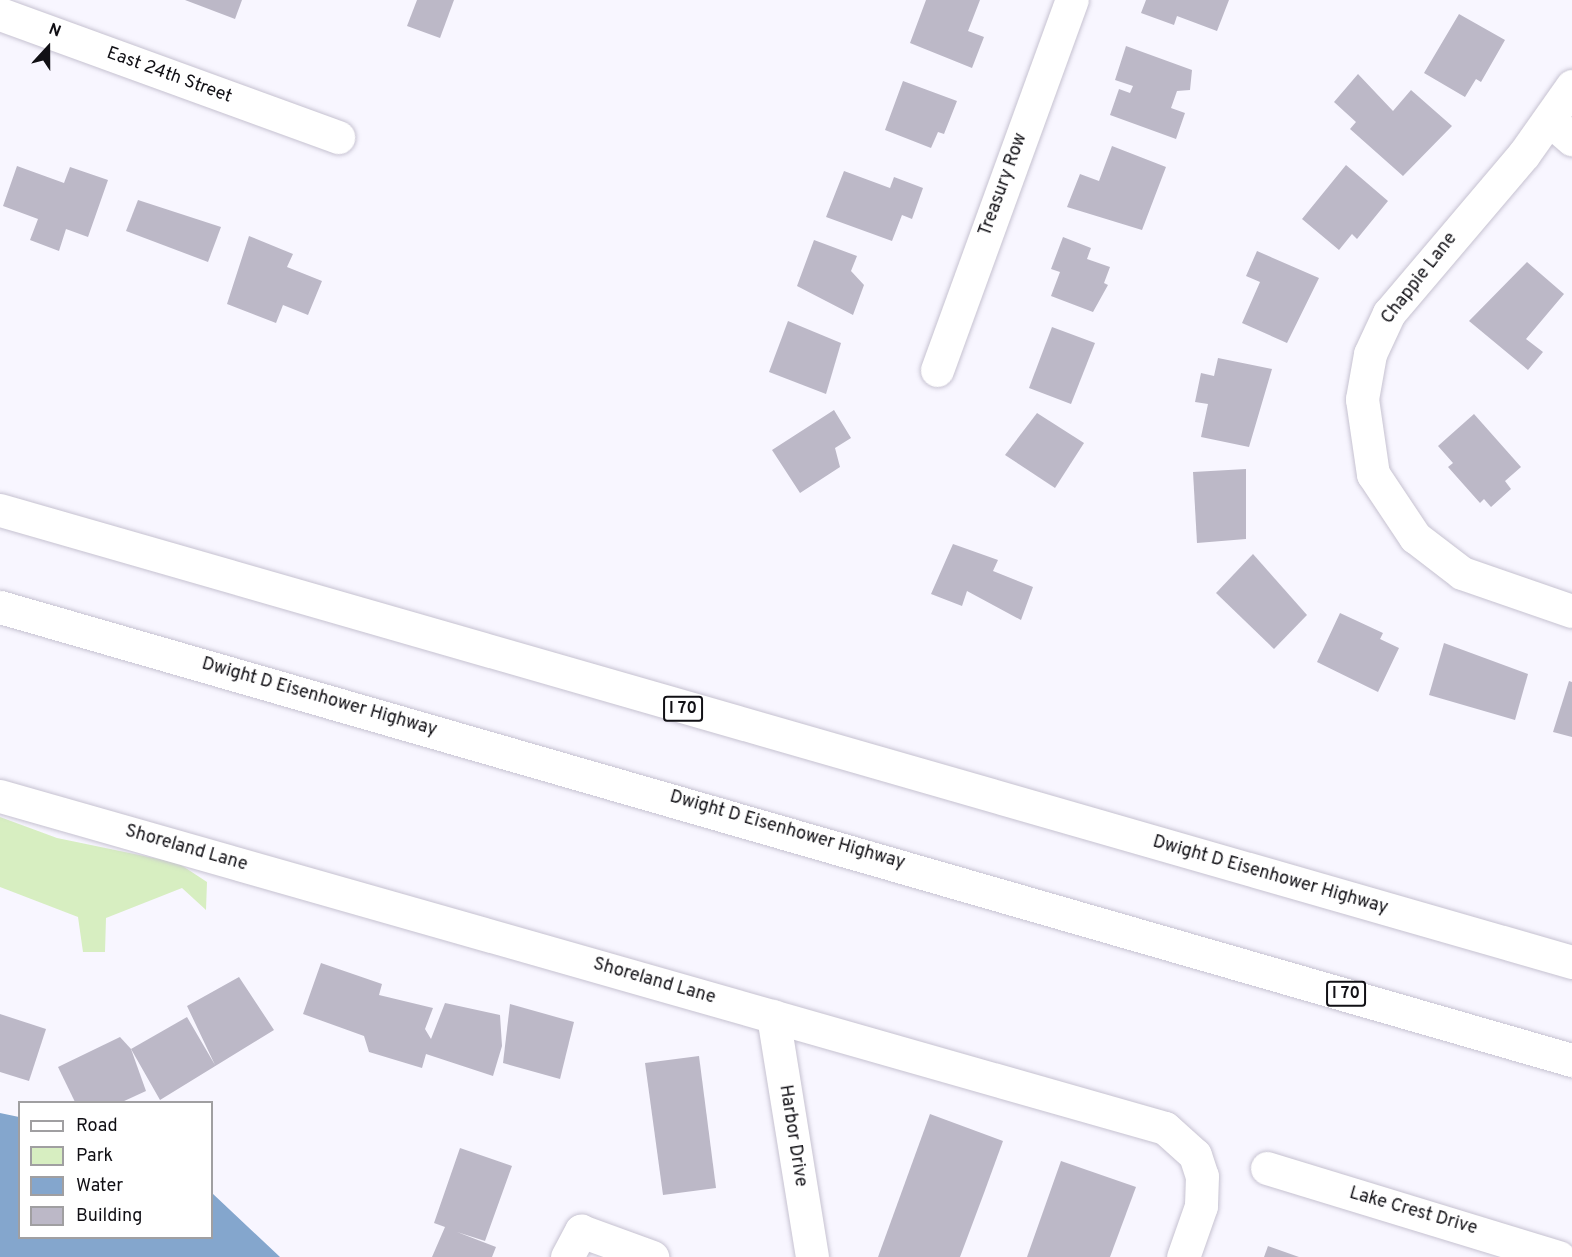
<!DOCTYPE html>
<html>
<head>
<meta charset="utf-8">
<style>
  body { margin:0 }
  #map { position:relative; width:1572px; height:1257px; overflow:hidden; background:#f8f6ff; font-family:Overpass,sans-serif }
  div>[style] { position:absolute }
  .green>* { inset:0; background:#d7eec1 }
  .water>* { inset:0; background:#84a6cd }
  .building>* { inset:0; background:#bcb8c7 }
  .roads { filter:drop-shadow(0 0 2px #c6c2d1) drop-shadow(0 0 2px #c6c2d1) }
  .street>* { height:33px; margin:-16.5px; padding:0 16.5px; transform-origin:16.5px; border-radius:16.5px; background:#fff }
  .highway>* { height:33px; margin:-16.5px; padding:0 16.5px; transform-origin:16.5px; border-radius:16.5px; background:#fff }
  span { translate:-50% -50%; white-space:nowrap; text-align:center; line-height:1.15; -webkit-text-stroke:4.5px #fff; paint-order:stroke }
  .shield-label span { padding:2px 4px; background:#fff; border:2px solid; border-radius:4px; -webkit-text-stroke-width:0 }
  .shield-label { font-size:16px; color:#111015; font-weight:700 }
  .street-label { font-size:18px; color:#111015 }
  .legend { position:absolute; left:18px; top:1101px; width:195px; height:138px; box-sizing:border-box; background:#fff; border:2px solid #a09fa1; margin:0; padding:8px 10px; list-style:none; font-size:18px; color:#111015 }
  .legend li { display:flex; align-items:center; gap:12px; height:30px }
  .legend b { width:30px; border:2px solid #a09fa1 }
  .north { position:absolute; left:18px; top:18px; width:60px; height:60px; -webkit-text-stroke:4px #fff; paint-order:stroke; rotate:21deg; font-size:16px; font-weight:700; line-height:24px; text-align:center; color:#111015 }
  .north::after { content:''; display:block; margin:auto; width:21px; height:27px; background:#111015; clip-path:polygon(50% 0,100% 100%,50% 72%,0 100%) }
</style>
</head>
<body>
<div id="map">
  <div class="green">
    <i style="clip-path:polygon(0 817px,57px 838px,178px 863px,207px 882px,206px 910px,182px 888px,106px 918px,105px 952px,83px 952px,78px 917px,0 887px)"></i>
  </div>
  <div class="water">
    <i style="clip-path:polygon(0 1113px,19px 1117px,20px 1238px,212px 1238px,212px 1193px,280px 1257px,0 1257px)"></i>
  </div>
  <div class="building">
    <i style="clip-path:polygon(185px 0,242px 0,235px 19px)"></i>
    <i style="clip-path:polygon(417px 0,454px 0,440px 38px,407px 26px)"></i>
    <i style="clip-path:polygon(926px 0,980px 0,968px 31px,984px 37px,972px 68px,910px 43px)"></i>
    <i style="clip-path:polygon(1146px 0,1229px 0,1217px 31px,1177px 16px,1174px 25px,1141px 13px)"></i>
    <i style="clip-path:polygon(1459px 14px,1505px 40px,1481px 82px,1476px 79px,1465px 97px,1424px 73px)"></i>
    <i style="clip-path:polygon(1126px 46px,1192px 70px,1190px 90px,1177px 91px,1171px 108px,1185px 113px,1176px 139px,1110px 115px,1119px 89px,1130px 93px,1133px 86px,1115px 80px)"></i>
    <i style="clip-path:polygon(1358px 74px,1393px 111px,1411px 90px,1452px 126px,1403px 176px,1350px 129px,1356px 122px,1334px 102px)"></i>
    <i style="clip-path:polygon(903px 81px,957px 101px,944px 134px,938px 132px,931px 148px,885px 130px)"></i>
    <i style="clip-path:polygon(1112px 146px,1166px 167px,1142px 230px,1067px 207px,1080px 174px,1099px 181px)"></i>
    <i style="clip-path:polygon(1346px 165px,1388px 201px,1357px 239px,1352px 234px,1339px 250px,1302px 219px)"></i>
    <i style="clip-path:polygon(17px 166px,64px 183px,70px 167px,108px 180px,88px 237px,66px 229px,59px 251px,30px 240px,38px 219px,3px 206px)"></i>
    <i style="clip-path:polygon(844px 171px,890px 188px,894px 177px,923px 188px,912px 219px,902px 215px,892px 241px,826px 217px)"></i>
    <i style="clip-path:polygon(138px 200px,221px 227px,208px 262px,126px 231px)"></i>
    <i style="clip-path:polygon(249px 236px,293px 254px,287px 267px,322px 281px,308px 315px,283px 305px,276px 323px,227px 304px)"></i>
    <i style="clip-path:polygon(1063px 237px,1091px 248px,1087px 259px,1110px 267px,1104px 283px,1108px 285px,1093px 312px,1051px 296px,1060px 272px,1051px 269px)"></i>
    <i style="clip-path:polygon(814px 240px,857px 256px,851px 271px,864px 285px,853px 315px,797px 286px)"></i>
    <i style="clip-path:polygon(1257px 251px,1319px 278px,1287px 343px,1242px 323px,1260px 282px,1246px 276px)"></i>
    <i style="clip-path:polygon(1527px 262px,1564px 294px,1526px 339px,1543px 352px,1528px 370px,1469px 321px)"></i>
    <i style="clip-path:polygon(788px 321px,841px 343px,826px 394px,769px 372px)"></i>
    <i style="clip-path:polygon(1052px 327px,1095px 343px,1071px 404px,1029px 388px)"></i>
    <i style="clip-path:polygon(1218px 358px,1272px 369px,1249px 447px,1201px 437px,1208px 404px,1195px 402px,1201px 373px,1214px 376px)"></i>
    <i style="clip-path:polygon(834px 410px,851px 438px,835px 448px,840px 467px,800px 493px,772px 450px)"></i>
    <i style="clip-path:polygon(1037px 413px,1084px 443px,1055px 488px,1005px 455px)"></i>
    <i style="clip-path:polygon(1474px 414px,1521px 467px,1505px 481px,1511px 489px,1491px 507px,1484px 499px,1480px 503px,1448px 467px,1453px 463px,1438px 446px)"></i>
    <i style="clip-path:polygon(1246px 469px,1246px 539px,1197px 543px,1193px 472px)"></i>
    <i style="clip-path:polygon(953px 544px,998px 560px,993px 571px,1033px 587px,1021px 620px,967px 591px,962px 606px,931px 594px)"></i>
    <i style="clip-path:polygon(1253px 554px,1307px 615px,1274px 649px,1216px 593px)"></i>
    <i style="clip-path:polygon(1340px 613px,1383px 633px,1380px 639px,1399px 648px,1378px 692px,1317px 662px)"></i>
    <i style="clip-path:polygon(1444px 643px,1528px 674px,1515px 720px,1429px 695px)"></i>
    <i style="clip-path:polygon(1569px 681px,1572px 682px,1572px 737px,1553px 732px)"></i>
    <i style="clip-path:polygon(321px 963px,382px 984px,379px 995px,433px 1008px,425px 1029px,431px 1039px,445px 1003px,500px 1015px,502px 1046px,493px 1076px,426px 1054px,422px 1068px,369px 1052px,364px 1036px,303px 1014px)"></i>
    <i style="clip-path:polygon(239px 977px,274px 1030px,160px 1100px,131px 1049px,187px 1017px,215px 1065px,187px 1006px)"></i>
    <i style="clip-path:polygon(510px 1004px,574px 1022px,560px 1079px,503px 1063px)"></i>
    <i style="clip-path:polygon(0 1014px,46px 1029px,29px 1081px,0 1072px)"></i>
    <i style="clip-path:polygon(120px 1037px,131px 1049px,146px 1091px,122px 1102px,75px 1102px,58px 1067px)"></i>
    <i style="clip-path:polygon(699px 1056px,716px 1188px,663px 1195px,645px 1063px)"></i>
    <i style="clip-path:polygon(930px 1114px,1003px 1141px,984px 1193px,960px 1257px,878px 1257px)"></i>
    <i style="clip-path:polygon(460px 1148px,512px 1166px,485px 1241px,457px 1232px,496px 1247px,492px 1257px,432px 1257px,445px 1227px,434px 1223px)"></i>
    <i style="clip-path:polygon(1061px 1161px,1136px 1187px,1110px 1257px,1027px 1257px)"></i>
    <i style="clip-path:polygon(1268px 1246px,1299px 1257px,1264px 1257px)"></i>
  </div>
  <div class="roads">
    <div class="street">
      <i style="left:0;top:14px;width:360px;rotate:20deg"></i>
      <i style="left:1572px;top:86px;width:83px;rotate:125.2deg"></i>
      <i style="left:1524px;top:154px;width:209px;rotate:130.3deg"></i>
      <i style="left:1389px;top:313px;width:45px;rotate:114.9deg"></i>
      <i style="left:1370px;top:354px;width:46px;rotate:100.1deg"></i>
      <i style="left:1362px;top:399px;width:76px;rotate:81.7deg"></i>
      <i style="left:1373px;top:474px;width:76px;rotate:56.3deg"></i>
      <i style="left:1415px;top:537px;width:59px;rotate:37.5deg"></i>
      <i style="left:1462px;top:573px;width:116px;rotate:19.1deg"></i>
      <i style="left:1551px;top:121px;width:28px;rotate:41deg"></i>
      <i style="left:937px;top:370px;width:394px;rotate:-70deg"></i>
      <i style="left:0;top:796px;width:1211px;rotate:15.91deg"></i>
      <i style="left:1165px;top:1128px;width:40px;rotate:42deg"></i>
      <i style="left:1195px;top:1155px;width:22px;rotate:72deg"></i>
      <i style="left:1202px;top:1176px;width:30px;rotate:92deg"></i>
      <i style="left:1201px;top:1206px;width:54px;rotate:109.4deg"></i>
      <i style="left:773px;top:1016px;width:244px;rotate:80.8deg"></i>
      <i style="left:1267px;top:1168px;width:305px;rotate:17deg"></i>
      <i style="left:567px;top:1257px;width:30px;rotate:-62deg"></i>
      <i style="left:581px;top:1231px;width:76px;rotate:20.1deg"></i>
    </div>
    <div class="highway">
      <i style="left:0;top:510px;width:1636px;rotate:16.04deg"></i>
      <i style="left:0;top:607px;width:1636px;rotate:16.08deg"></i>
    </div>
  </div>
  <div class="shield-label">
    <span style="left:683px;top:709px">I 70</span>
    <span style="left:1346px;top:994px">I 70</span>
  </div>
  <div class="street-label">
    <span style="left:169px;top:76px;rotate:20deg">East 24th Street</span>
    <span style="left:1004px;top:185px;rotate:-70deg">Treasury Row</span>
    <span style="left:1420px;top:279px;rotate:-52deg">Chappie Lane</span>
    <span style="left:319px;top:698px;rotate:16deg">Dwight D Eisenhower Highway</span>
    <span style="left:787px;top:831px;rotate:16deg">Dwight D Eisenhower Highway</span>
    <span style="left:186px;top:849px;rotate:16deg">Shoreland Lane</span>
    <span style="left:1270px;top:876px;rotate:16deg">Dwight D Eisenhower Highway</span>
    <span style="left:654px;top:982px;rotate:16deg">Shoreland Lane</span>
    <span style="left:792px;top:1136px;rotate:81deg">Harbor Drive</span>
    <span style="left:1413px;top:1212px;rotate:16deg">Lake Crest Drive</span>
  </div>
  <ul class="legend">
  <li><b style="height:8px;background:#fff"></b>Road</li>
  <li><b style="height:16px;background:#d7eec1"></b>Park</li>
  <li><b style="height:16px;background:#84a6cd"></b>Water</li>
  <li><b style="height:16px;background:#bcb8c7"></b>Building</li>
  </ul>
  <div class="north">N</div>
</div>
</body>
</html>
